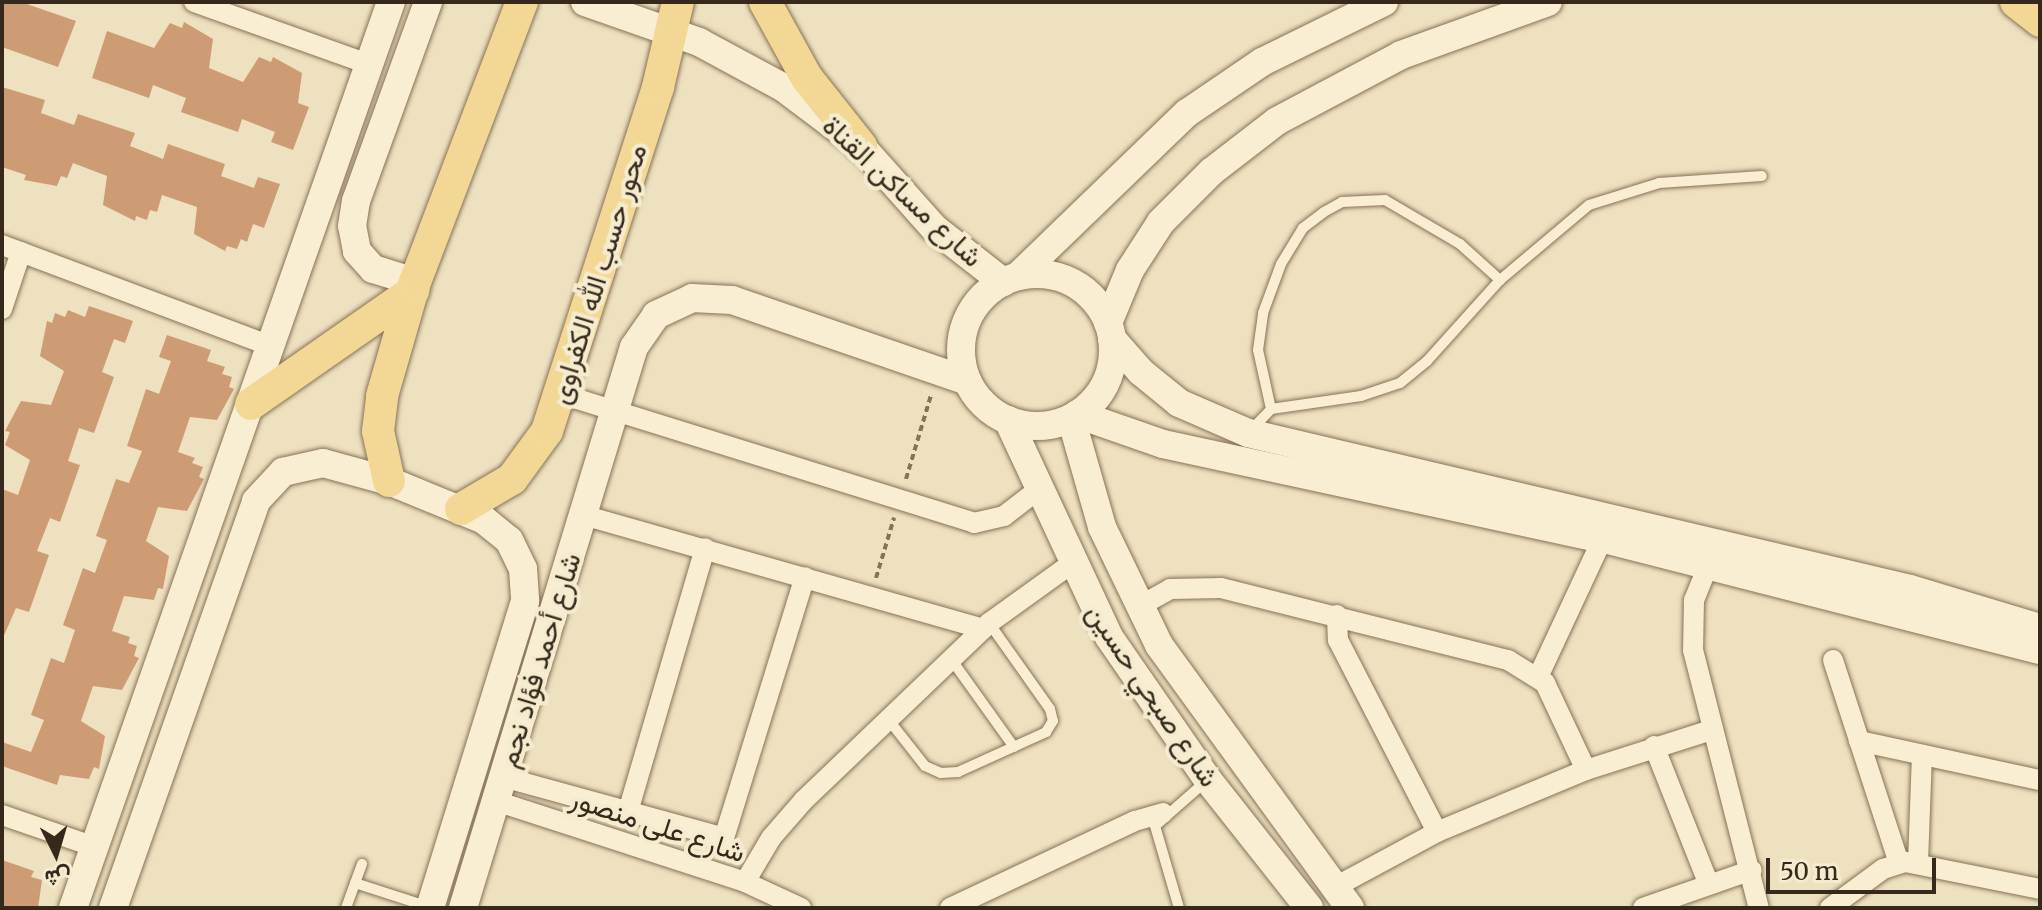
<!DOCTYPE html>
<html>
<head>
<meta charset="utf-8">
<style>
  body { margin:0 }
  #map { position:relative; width:2042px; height:910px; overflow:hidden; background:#eee1bf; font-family:Merriweather,Vazirmatn,serif }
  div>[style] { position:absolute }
  .building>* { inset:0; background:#cd9b74 }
  .path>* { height:4px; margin-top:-2px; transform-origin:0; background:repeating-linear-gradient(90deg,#877257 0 6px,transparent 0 10px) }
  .roads { filter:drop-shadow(0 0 2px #877257) drop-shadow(0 0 2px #877257) }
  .lane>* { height:10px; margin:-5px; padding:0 5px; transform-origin:5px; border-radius:5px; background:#f9eed2 }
  .street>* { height:20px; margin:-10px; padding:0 10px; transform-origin:10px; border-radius:10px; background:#f9eed2 }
  .secondary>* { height:28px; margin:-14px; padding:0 14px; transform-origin:14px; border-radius:14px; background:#f9eed2 }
  .secondary>.ring { margin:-14px; padding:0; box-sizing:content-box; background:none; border:28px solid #f9eed2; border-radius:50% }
  .primary>* { height:32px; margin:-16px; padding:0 16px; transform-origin:16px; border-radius:16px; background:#f3d895 }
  span { translate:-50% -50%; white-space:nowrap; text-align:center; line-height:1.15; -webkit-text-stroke:8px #f5ebce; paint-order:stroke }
  .street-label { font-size:28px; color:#36291c }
  .frame { position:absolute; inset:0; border:4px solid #36291c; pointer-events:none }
  .north { position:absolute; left:16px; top:814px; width:80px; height:80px; -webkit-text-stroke:6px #f5ebce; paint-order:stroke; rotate:175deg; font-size:22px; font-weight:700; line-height:32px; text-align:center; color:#36291c }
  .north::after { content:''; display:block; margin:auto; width:28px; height:36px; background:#36291c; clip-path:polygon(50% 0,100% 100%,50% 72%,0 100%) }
  .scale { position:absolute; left:1766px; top:858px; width:170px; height:36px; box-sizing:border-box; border:4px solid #36291c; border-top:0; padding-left:10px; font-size:24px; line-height:28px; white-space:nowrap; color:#36291c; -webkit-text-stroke:6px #f5ebce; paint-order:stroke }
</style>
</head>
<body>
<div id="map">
  <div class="building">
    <i style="clip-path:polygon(2px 2px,21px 2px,76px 21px,58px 67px,2px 47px)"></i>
    <i style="clip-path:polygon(184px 22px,213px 39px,209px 68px,243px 82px,259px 57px,271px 62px,273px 57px,302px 73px,298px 103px,309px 107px,293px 150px,271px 142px,275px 132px,242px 119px,238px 132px,181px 112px,186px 98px,153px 85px,149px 98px,92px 78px,107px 31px,154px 48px,170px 23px,182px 28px)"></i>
    <i style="clip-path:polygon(2px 87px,45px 100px,41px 113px,74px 125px,78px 114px,135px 133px,130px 146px,163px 159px,168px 144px,225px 164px,221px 176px,254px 188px,258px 177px,280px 184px,264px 228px,253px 224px,247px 242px,241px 239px,237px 249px,227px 246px,225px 251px,194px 234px,197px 207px,162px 195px,157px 212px,150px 210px,147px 220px,136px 216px,135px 221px,103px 205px,107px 176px,73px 163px,67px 178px,61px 176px,57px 186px,24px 180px,26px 175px,2px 167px)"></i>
    <i style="clip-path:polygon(89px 306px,133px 321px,125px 343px,114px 339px,102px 372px,114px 377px,94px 433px,79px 428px,68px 461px,80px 465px,60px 522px,50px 518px,37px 551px,49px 555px,29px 612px,16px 608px,2px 640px,2px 489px,18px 495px,30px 460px,5px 445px,10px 432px,5px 431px,21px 401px,51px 405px,64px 371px,40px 356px,47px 321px,52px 323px,55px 313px,65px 317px,68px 310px,85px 317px)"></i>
    <i style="clip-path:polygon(167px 335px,211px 350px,207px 361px,225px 367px,222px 374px,232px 377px,229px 387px,234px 389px,217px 420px,190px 417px,178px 452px,195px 458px,192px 463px,203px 467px,199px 477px,204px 479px,187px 511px,158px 507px,146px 541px,169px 556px,163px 589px,158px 588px,154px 600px,124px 596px,112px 631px,130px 637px,128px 643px,137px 646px,134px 656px,139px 658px,122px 690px,93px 686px,81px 721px,105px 736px,99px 769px,94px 767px,89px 779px,60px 775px,57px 785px,2px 766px,2px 742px,31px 752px,44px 720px,31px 715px,51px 658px,64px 663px,75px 630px,63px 625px,83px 568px,95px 573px,107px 540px,96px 536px,116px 479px,129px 483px,142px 451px,127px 446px,146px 389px,159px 394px,171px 361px,159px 357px)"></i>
    <i style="clip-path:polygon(2px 860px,34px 871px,31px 877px,42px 880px,38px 908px,2px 908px)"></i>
  </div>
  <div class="path">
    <i style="left:906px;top:479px;width:88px;rotate:-73.4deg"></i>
    <i style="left:876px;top:578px;width:63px;rotate:-73.3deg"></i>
  </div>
  <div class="roads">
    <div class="lane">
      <i style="left:1271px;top:409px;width:60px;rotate:-102.4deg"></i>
      <i style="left:1258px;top:350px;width:37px;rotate:-82deg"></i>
      <i style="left:1263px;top:313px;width:52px;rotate:-69.8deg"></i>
      <i style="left:1281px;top:264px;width:42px;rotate:-58.6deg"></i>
      <i style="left:1303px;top:228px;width:26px;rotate:-37deg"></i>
      <i style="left:1324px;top:212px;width:21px;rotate:-29deg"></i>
      <i style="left:1342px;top:202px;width:43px;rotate:-2.7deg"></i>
      <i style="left:1385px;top:200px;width:87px;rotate:30.4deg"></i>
      <i style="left:1460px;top:244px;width:54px;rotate:42deg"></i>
      <i style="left:1252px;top:429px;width:28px;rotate:-46deg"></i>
      <i style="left:1271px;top:409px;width:91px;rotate:-8.2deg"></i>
      <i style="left:1361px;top:396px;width:41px;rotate:-18.4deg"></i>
      <i style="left:1400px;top:383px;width:35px;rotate:-39deg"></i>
      <i style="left:1427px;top:361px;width:109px;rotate:-48deg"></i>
      <i style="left:1500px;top:280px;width:116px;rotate:-40.1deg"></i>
      <i style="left:1589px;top:205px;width:73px;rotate:-17.4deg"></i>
      <i style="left:1659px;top:183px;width:103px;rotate:-3.9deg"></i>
      <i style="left:951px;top:659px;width:108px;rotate:54.4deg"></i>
      <i style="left:888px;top:719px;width:60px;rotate:51.8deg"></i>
      <i style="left:925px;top:766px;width:17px;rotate:24deg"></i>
      <i style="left:941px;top:773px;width:17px;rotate:-3deg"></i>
      <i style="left:958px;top:772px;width:97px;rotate:-24.4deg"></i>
      <i style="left:1046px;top:732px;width:13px;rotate:-58deg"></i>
      <i style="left:1053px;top:721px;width:12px;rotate:-104deg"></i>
      <i style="left:1050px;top:709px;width:105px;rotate:-125.3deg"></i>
      <i style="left:355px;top:883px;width:78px;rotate:18deg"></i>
      <i style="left:346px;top:908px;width:47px;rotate:-70deg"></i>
      <i style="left:1179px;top:908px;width:85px;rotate:-106.3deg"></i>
      <i style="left:1155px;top:826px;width:67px;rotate:-41.3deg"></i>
    </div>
    <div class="street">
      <i style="left:194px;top:2px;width:185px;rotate:19.6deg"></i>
      <i style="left:2px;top:245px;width:286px;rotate:20.6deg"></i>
      <i style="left:2px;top:309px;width:60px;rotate:-71.6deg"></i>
      <i style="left:561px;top:394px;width:433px;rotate:17.3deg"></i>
      <i style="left:974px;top:523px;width:31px;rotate:-13deg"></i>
      <i style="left:1004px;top:516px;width:44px;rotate:-37.6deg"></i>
      <i style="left:583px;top:515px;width:416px;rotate:15.9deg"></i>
      <i style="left:1712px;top:556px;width:48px;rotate:112.2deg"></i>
      <i style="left:1694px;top:600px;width:50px;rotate:91.1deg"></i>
      <i style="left:1693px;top:650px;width:266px;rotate:75.7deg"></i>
      <i style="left:1138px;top:607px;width:37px;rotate:-29deg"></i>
      <i style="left:1170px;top:589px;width:51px;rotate:-1.1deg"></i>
      <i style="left:1221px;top:588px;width:296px;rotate:14.1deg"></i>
      <i style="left:1508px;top:660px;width:44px;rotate:31.9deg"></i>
      <i style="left:1545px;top:683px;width:96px;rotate:64.8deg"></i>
      <i style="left:1337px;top:615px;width:25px;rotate:88deg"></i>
      <i style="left:1338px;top:640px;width:216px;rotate:62.7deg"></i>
      <i style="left:1833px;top:660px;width:213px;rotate:72deg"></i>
      <i style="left:1539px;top:675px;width:163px;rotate:-65deg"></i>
      <i style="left:1859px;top:741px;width:185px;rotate:12.2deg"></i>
      <i style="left:1654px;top:746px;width:149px;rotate:68.4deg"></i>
      <i style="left:503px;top:777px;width:229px;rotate:15.4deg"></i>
      <i style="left:724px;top:838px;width:273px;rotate:-72.8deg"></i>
      <i style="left:496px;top:801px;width:262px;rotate:18deg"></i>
      <i style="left:745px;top:882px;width:62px;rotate:24.9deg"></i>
      <i style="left:2px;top:815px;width:98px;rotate:19deg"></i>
      <i style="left:627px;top:815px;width:278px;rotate:-73.7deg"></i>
      <i style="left:1918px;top:863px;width:108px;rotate:-87.9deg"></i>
      <i style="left:745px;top:882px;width:51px;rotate:-59.4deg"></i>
      <i style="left:771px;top:838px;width:50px;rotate:-49deg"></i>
      <i style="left:804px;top:800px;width:256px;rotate:-43.7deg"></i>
      <i style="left:989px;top:623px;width:101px;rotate:-35.7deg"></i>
      <i style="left:1335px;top:887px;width:116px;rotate:-28.3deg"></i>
      <i style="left:1437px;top:832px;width:161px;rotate:-22.6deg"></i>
      <i style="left:1586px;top:770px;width:131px;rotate:-17.7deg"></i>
      <i style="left:950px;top:908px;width:204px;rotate:-25.2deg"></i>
      <i style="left:1135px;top:821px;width:29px;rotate:-16deg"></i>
      <i style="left:1643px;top:908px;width:115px;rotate:-19.2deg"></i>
      <i style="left:1830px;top:908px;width:66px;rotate:-36.3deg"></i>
      <i style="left:1883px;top:869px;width:23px;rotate:-18deg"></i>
      <i style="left:1905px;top:862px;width:138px;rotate:11.3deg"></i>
    </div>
    <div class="secondary">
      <i style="left:585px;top:2px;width:121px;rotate:19.3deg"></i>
      <i style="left:699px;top:42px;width:97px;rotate:28.4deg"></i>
      <i style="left:784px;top:88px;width:96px;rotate:37deg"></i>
      <i style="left:861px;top:146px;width:110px;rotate:48.3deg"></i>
      <i style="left:934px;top:228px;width:88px;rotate:38deg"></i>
      <i class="ring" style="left:961px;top:274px;width:124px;height:124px"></i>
      <i style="left:1018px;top:276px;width:235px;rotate:-44deg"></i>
      <i style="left:1187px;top:113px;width:91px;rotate:-34.2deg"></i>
      <i style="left:1262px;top:62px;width:136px;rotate:-26.2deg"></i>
      <i style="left:415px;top:282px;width:44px;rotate:-162.8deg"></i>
      <i style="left:373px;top:269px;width:24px;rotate:-132deg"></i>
      <i style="left:357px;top:251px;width:25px;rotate:-101deg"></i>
      <i style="left:352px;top:226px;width:25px;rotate:-81deg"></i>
      <i style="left:356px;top:201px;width:212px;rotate:-70.1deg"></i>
      <i style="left:1108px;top:323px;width:57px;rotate:-67.5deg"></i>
      <i style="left:1130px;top:270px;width:57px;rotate:-57.1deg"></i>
      <i style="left:1161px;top:222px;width:71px;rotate:-45deg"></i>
      <i style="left:1211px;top:172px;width:83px;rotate:-37.7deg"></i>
      <i style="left:1277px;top:121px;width:140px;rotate:-28deg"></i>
      <i style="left:1401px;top:55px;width:156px;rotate:-19.8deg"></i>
      <i style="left:1112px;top:339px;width:44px;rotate:48.7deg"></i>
      <i style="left:1141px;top:372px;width:49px;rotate:39.2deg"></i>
      <i style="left:1179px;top:403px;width:75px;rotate:23.5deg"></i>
      <i style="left:1248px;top:433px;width:680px;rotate:13.26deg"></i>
      <i style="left:1910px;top:589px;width:136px;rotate:16.7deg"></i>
      <i style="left:1077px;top:414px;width:91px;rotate:19.2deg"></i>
      <i style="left:1163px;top:444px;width:451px;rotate:12.2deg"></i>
      <i style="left:1604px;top:539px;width:450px;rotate:14.3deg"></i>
      <i style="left:1071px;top:418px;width:113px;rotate:74.1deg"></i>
      <i style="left:1102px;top:527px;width:131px;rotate:64.2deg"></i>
      <i style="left:1159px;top:645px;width:325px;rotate:54deg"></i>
      <i style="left:1008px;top:420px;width:239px;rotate:65deg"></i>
      <i style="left:1109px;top:637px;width:174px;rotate:55.3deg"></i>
      <i style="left:1208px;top:780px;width:163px;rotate:51.7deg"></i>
      <i style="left:73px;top:908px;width:960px;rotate:-70.66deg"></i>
      <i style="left:113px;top:908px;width:431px;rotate:-70.6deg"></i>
      <i style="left:256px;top:501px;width:40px;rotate:-47deg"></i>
      <i style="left:283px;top:472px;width:41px;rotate:-12.7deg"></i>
      <i style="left:323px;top:463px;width:68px;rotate:15.3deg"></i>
      <i style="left:389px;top:481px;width:103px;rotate:22.3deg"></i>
      <i style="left:484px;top:520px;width:32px;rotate:39deg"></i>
      <i style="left:509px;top:540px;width:32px;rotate:64deg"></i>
      <i style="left:523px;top:569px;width:32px;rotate:86deg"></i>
      <i style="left:525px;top:601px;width:321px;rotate:107.2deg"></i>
      <i style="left:463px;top:908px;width:586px;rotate:-73.05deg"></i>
      <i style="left:634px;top:347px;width:39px;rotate:-55deg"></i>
      <i style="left:656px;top:315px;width:40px;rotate:-25deg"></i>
      <i style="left:692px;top:298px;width:40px;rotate:2.9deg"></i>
      <i style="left:732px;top:300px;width:249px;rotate:19deg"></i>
    </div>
    <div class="primary">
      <i style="left:765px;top:2px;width:87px;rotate:61.1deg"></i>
      <i style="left:807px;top:78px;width:87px;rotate:51.5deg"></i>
      <i style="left:2016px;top:2px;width:31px;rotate:38deg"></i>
      <i style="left:251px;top:404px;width:198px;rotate:-34.9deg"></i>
      <i style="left:389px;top:481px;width:51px;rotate:-102.4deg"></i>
      <i style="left:378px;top:431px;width:35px;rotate:-83deg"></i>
      <i style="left:382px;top:396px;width:119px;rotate:-73.9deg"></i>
      <i style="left:415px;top:282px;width:300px;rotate:-69.1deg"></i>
      <i style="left:461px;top:509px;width:59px;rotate:-30.5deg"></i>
      <i style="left:512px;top:479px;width:59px;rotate:-53.9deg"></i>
      <i style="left:547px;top:431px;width:361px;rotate:-72.1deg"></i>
      <i style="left:658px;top:87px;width:87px;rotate:-76.8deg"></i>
    </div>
  </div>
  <div class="street-label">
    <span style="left:903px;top:191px;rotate:43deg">شارع مساكن القناة</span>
    <span style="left:598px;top:274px;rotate:-73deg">محور حسب الله الكفراوى</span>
    <span style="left:539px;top:660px;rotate:-73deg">شارع أحمد فؤاد نجم</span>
    <span style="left:1153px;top:695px;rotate:56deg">شارع صبحي حسين</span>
    <span style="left:658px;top:825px;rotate:18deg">شارع على منصور</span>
  </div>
  <div class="frame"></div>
  <div class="north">ش</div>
  <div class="scale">50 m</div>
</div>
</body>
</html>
